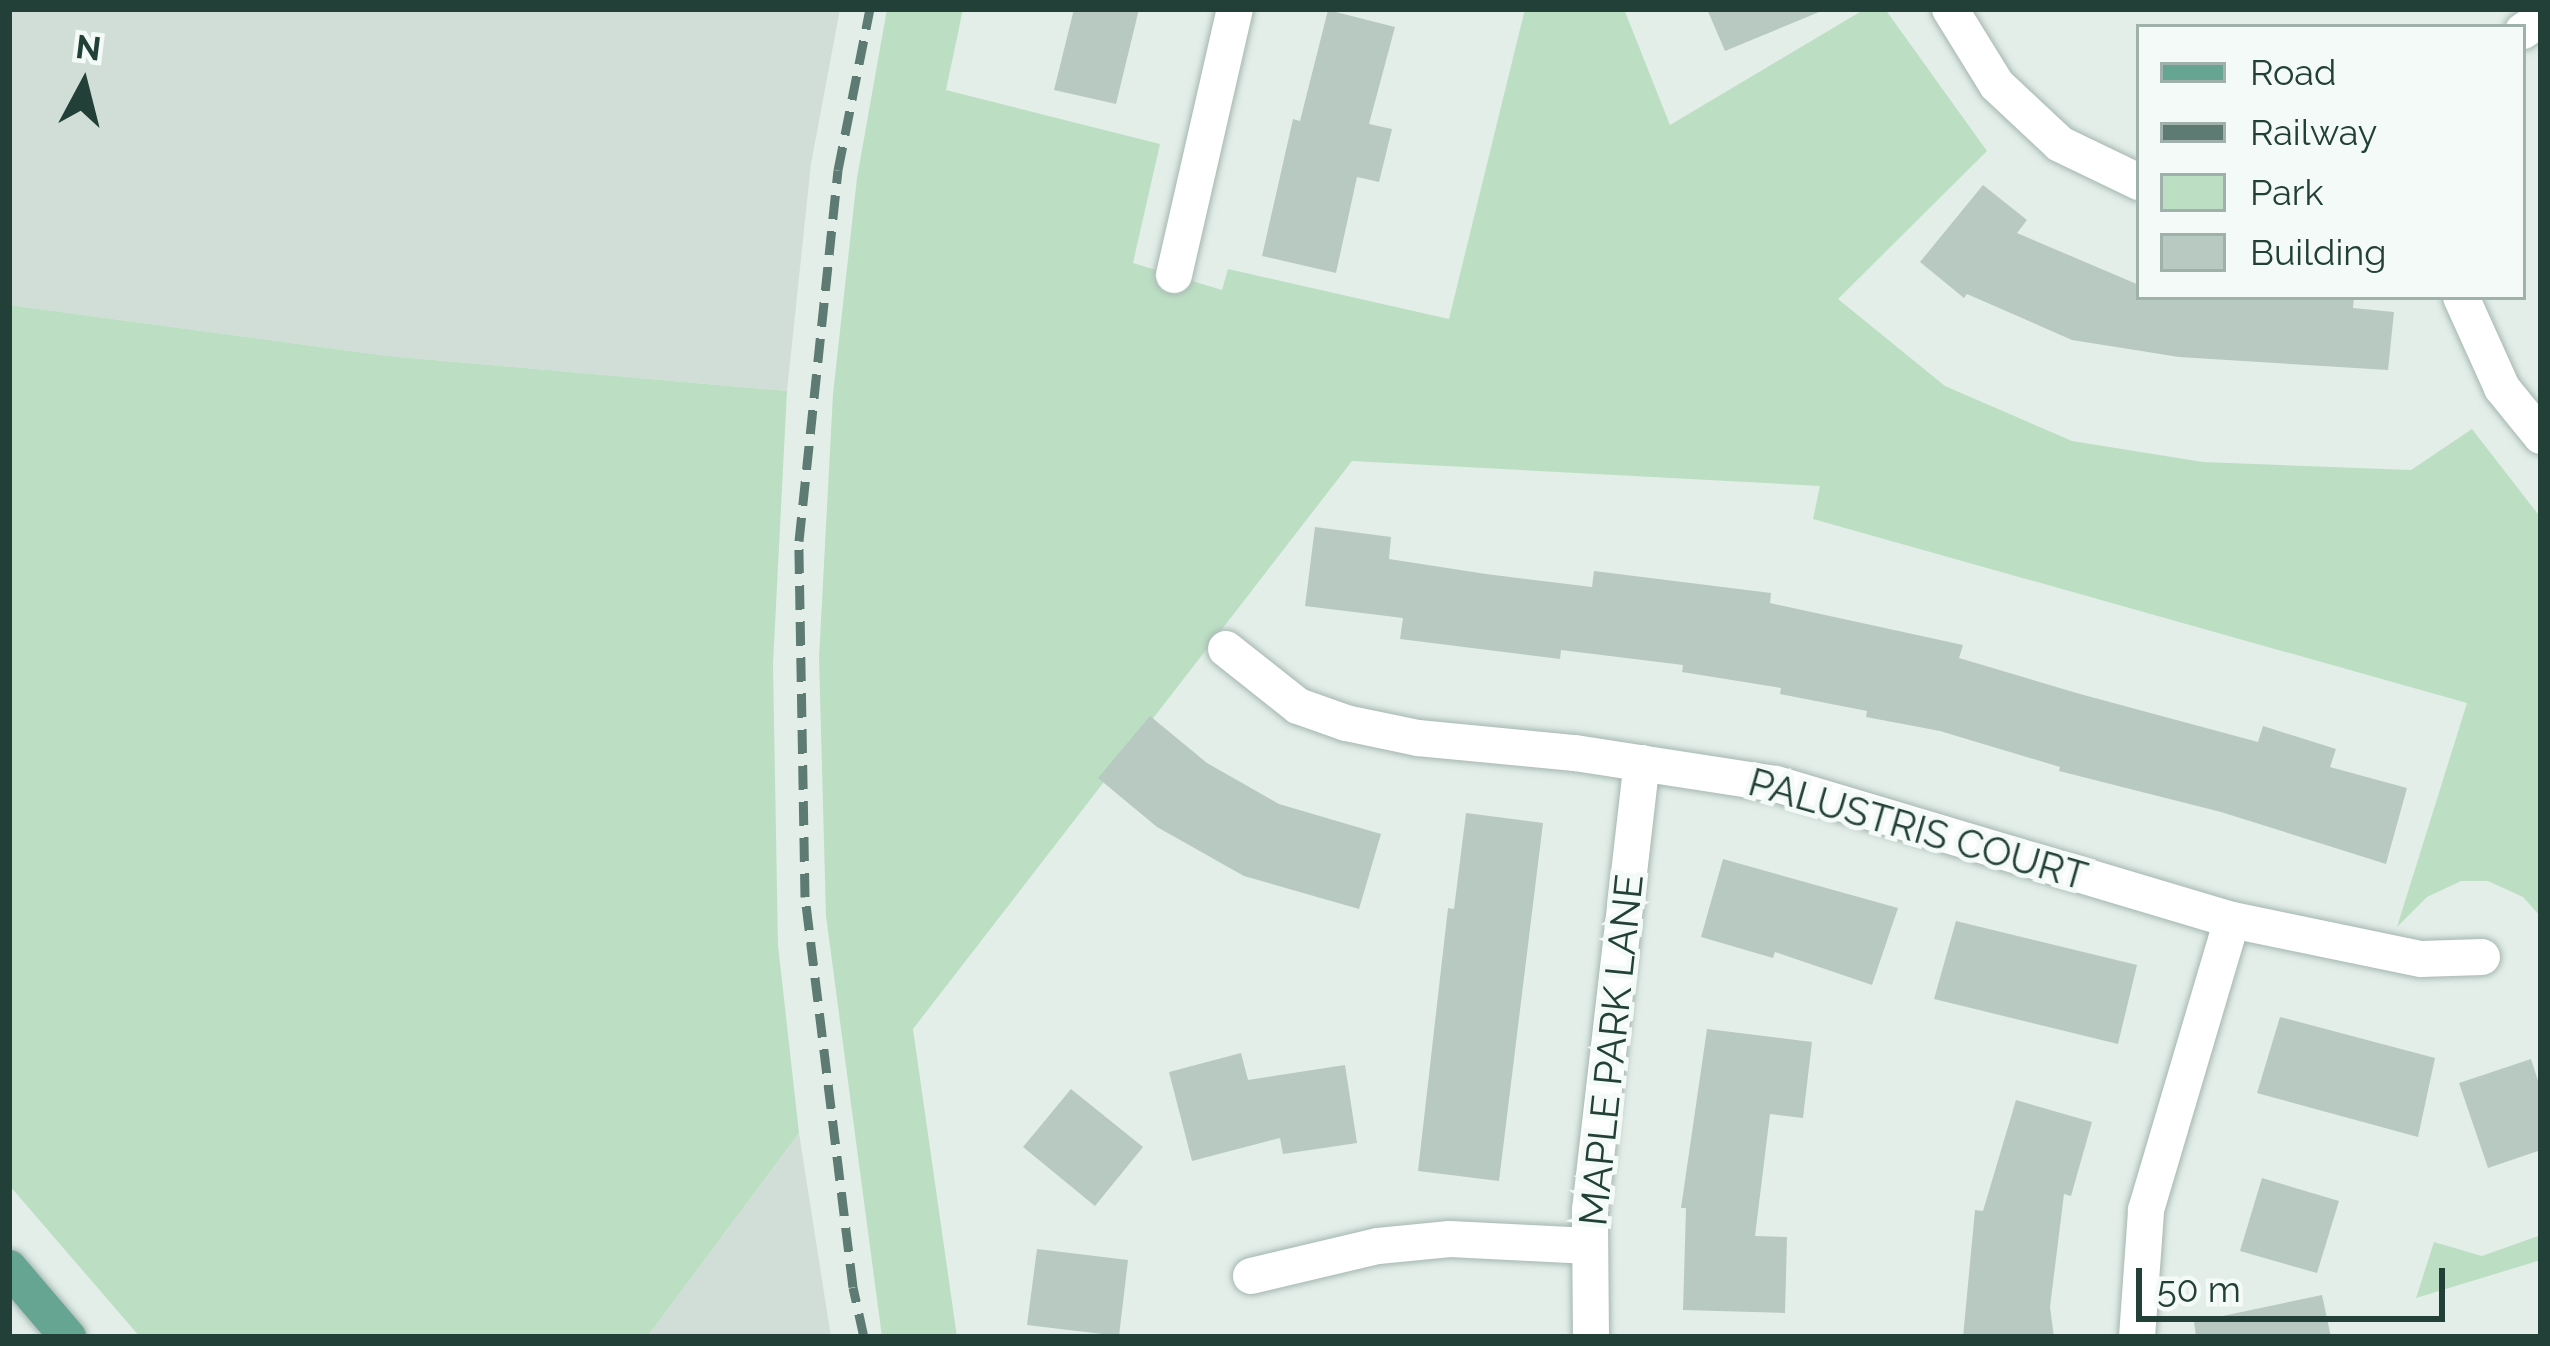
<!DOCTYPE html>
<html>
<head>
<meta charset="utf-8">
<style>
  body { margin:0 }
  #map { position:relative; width:2550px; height:1346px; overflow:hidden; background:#e3eee9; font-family:Raleway,sans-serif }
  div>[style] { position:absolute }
  .built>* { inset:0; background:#d1ded8 }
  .green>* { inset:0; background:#bcdfc4 }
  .building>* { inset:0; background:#b8c9c2 }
  .roads { filter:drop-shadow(0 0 3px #a5b6b0) drop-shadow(0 0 3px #a5b6b0) }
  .minor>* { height:36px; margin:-18px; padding:0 18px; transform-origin:18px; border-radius:18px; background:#fff }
  .major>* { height:36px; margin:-18px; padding:0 18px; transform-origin:18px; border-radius:18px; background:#66a592 }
  .rail>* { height:9px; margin-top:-4.5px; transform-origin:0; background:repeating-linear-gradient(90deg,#5d7b72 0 24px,transparent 0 36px) }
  span { translate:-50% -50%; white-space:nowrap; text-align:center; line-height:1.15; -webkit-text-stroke:10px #f4faf7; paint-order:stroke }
  .street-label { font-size:39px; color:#224037 }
  .frame { position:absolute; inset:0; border:12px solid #224037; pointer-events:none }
  .legend { position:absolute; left:2136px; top:24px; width:390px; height:276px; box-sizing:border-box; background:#f4faf7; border:3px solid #a0b0aa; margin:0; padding:15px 21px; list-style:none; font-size:36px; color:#224037 }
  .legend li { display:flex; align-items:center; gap:24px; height:60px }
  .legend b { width:60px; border:3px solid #a0b0aa }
  .north { position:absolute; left:24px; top:24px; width:120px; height:120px; -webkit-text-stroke:9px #f4faf7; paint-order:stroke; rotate:7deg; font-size:33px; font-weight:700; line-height:48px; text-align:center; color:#224037 }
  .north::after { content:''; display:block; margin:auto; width:42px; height:54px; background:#224037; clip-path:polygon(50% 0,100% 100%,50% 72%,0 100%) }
  .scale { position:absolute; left:2136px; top:1268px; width:309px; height:54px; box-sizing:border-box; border:6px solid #224037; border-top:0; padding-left:15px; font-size:36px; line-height:42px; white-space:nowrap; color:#224037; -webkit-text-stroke:9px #f4faf7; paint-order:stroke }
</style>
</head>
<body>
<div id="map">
  <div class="built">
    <i style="clip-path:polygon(9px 9px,840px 9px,811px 164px,787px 391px,388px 356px,9px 305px)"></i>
    <i style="clip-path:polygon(799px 1133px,831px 1337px,647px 1337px)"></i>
  </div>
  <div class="green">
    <i style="clip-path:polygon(887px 9px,963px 9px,946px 90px,1160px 144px,1133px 263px,1222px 290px,1228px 269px,1449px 319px,1525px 9px,1624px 9px,1670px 125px,1865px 9px,1885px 9px,1987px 151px,1838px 299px,1945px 386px,2072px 441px,2203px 462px,2411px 470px,2472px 429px,2541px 518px,2541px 917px,2523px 897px,2488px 881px,2461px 881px,2427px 897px,2397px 927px,2467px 703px,1813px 519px,1820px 486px,1352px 461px,913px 1029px,957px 1337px,882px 1337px,826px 916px,819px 658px,833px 394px,857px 178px)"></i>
    <i style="clip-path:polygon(9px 305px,388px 356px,787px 391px,773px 664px,778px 945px,799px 1133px,647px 1337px,140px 1337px,9px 1185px)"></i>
    <i style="clip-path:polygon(2541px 1235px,2541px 1260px,2416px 1298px,2434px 1242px,2482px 1256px)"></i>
  </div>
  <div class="building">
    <i style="clip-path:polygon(1074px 9px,1139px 9px,1116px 104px,1054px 90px)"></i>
    <i style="clip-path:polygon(1707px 9px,1824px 9px,1824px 10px,1725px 51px)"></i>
    <i style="clip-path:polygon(1328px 10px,1395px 27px,1369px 124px,1392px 129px,1379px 182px,1357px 177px,1336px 273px,1262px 256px,1293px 119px,1300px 121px)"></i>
    <i style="clip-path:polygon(1983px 185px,2027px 220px,2017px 233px,2139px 285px,2139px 297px,2354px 297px,2353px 308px,2394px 312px,2388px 370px,2179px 357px,2072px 340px,1967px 294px,1964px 298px,1920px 262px)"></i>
    <i style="clip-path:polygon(1315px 527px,1391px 537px,1389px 559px,1486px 574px,1592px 587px,1594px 571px,1771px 593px,1770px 603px,1963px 645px,1959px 658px,2080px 694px,2258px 742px,2263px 726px,2336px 749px,2330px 767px,2407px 788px,2386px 864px,2221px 812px,2059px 771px,2060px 767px,1940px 731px,1866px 717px,1867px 711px,1780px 694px,1781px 688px,1682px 672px,1683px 665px,1561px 650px,1560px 659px,1400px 639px,1403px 618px,1305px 606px)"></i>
    <i style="clip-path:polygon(1150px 716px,1207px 763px,1279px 804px,1381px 834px,1359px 909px,1244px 876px,1157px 827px,1098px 778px)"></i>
    <i style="clip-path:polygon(1466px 813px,1543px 823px,1499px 1181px,1418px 1171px,1448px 908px,1454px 909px)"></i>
    <i style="clip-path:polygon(1723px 859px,1898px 908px,1872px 985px,1775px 952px,1773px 958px,1701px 937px)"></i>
    <i style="clip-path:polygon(1956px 921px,2137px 965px,2118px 1044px,1934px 999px)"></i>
    <i style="clip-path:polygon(2280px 1017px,2435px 1058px,2418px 1137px,2257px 1093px)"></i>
    <i style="clip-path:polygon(1707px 1029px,1812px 1042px,1803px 1118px,1770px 1114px,1755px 1236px,1787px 1237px,1785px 1313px,1683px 1310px,1686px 1208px,1681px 1208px)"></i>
    <i style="clip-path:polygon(1241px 1053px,1248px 1080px,1345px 1065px,1357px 1143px,1283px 1154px,1280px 1138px,1192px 1161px,1169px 1072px)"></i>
    <i style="clip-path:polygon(2531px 1059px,2541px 1090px,2541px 1150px,2488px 1168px,2459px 1083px)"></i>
    <i style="clip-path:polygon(1071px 1089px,1143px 1147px,1095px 1206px,1023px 1147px)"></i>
    <i style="clip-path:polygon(2016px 1100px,2092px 1122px,2071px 1196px,2064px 1194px,2050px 1307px,2054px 1337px,1963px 1337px,1975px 1210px,1983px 1211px)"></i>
    <i style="clip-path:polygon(2262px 1178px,2339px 1201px,2317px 1273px,2240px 1251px)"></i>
    <i style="clip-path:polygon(1037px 1249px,1128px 1260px,1119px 1336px,1027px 1325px)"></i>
    <i style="clip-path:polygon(2322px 1295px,2331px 1337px,2196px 1337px,2194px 1322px)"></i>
  </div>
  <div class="roads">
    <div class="minor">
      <i style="left:1950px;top:9px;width:89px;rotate:58.3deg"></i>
      <i style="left:1997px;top:85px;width:86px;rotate:43.1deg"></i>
      <i style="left:2060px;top:144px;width:88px;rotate:25.7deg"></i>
      <i style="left:2523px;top:31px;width:22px;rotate:-34deg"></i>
      <i style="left:1174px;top:275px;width:273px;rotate:-77.1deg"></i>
      <i style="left:2461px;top:297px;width:100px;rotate:65.7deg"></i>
      <i style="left:2502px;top:388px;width:62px;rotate:50.9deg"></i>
      <i style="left:1226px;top:649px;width:92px;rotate:38.4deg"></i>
      <i style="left:1298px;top:706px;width:51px;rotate:19.5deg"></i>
      <i style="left:1346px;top:723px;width:74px;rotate:11.8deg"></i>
      <i style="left:1418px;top:738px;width:158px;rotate:5.5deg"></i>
      <i style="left:1575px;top:753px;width:203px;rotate:8.8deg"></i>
      <i style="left:1776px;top:784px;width:476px;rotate:16.6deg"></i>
      <i style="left:2232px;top:920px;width:193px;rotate:11.7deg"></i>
      <i style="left:2421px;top:959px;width:61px;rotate:-1.9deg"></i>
      <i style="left:1251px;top:1276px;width:130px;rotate:-13.3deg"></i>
      <i style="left:1378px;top:1246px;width:72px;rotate:-5.6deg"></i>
      <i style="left:1450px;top:1239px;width:140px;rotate:2.9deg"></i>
      <i style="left:1591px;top:1337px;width:127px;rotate:-90.5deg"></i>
      <i style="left:1590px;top:1210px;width:450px;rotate:-83.4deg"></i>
      <i style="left:2137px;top:1337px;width:127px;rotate:-85.9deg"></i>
      <i style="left:2146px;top:1210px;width:302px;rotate:-73.5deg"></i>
    </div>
    <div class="major">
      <i style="left:9px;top:1268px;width:91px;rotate:49.5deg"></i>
    </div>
  </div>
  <div class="rail">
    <i style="left:864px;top:1337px;width:51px;rotate:-102.4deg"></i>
    <i style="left:853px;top:1287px;width:393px;rotate:-97deg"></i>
    <i style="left:805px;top:897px;width:356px;rotate:-91deg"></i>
    <i style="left:799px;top:541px;width:373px;rotate:-84deg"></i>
    <i style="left:838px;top:170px;width:164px;rotate:-78.8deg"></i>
  </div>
  <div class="street-label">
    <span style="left:1918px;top:829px;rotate:16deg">PALUSTRIS COURT</span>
    <span style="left:1611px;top:1050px;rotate:-84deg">MAPLE PARK LANE</span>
  </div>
  <div class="frame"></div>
  <ul class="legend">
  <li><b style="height:15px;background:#66a592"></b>Road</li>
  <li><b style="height:15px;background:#5d7b72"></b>Railway</li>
  <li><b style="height:33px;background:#bcdfc4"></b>Park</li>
  <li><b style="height:33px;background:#b8c9c2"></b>Building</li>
  </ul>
  <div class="north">N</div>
  <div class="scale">50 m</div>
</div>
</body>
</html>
